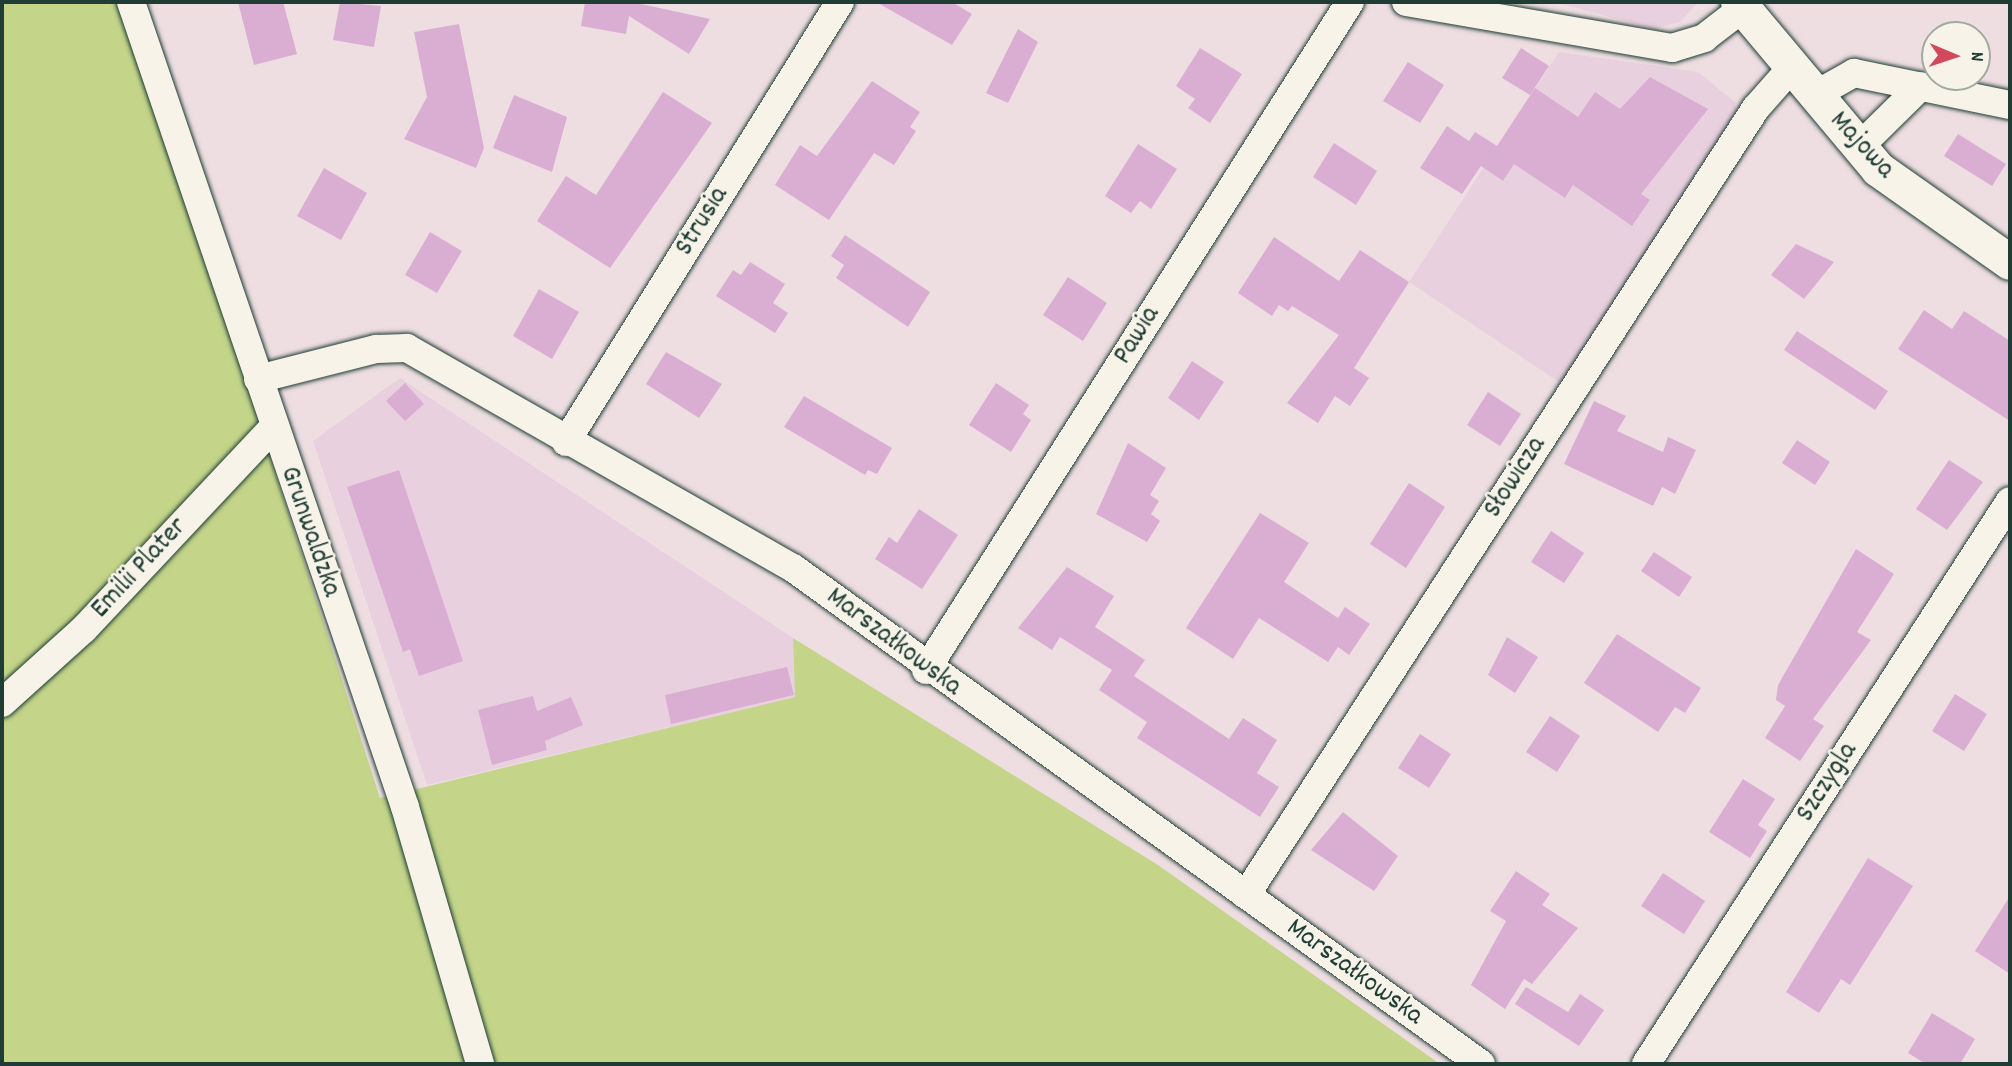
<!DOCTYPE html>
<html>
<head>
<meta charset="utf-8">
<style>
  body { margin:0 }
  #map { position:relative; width:2012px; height:1066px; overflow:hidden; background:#eedee2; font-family:Dekko,sans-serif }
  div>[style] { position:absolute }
  .built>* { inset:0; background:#e8d0de }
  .green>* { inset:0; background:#c4d58a }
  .building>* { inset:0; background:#daaed3 }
  .roads { filter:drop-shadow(0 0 2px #1f3d34) drop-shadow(0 0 2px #1f3d34) }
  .minor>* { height:28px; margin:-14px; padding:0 14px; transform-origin:14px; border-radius:14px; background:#f7f3e8 }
  .tertiary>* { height:35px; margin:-17.5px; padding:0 17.5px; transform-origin:17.5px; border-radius:17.5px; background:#f7f3e8 }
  span { translate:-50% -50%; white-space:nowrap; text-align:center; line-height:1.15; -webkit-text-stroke:5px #f7f3e8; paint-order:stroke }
  .street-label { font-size:28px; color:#1f3d34 }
  .frame { position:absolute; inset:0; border:4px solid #1f3d34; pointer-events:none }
  .north { position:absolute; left:1921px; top:21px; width:70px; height:70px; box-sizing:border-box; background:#f7f3e8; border:2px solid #a1aaa0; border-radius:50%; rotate:92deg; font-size:19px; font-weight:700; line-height:28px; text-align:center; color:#1f3d34 }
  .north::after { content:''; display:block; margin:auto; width:24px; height:32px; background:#d1495b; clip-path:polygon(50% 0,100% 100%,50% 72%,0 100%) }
</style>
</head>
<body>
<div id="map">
  <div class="built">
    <i style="clip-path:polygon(1556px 2px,1699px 2px,1680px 22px,1653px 29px)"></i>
    <i style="clip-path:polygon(1559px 52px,1698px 72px,1735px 102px,1737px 115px,1562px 384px,1409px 282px)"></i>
    <i style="clip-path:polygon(400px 378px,793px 638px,795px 697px,427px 785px,313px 441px)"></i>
  </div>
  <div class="green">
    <i style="clip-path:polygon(2px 2px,124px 2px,380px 798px,795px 697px,793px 638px,1158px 865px,1440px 1064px,2px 1064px)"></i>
  </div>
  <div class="building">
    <i style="clip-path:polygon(238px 2px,283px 2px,297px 54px,254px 65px)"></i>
    <i style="clip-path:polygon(340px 2px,381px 6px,374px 47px,333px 40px)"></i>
    <i style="clip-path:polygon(585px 2px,632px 2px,710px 19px,689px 54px,629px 16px,626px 34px,581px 26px)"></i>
    <i style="clip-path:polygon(876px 2px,952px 2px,972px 14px,952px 45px)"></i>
    <i style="clip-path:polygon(459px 24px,484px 148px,476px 168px,404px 139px,427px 97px,414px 32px)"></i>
    <i style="clip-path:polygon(1018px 29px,1038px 42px,1008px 103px,986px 93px)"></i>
    <i style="clip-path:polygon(1200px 48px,1242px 74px,1210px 123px,1188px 108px,1195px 99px,1176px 86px)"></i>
    <i style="clip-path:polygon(1521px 48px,1549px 66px,1530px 95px,1502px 78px)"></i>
    <i style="clip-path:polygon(1408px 62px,1444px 85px,1420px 123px,1383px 101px)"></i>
    <i style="clip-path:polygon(1650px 77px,1708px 109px,1641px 194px,1650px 200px,1632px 226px,1573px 185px,1565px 198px,1514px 164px,1503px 181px,1481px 166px,1462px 194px,1420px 168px,1447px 126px,1469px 141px,1475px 132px,1497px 146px,1535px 88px,1578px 117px,1595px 92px,1620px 109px)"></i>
    <i style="clip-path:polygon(872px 81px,920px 112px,910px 127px,916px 131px,894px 165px,874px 153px,829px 220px,775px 185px,800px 145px,817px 156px)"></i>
    <i style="clip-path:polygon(663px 92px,712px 123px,610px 268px,537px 221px,566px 176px,596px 195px)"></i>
    <i style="clip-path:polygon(514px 95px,567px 117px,552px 172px,493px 148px)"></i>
    <i style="clip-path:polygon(1958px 134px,2006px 164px,1992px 186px,1944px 156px)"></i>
    <i style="clip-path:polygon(1334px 143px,1377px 171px,1356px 205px,1313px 177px)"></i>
    <i style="clip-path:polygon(1138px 144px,1177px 169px,1151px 209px,1140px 201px,1131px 213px,1105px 196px)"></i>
    <i style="clip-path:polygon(324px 168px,367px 193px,341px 240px,297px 216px)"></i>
    <i style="clip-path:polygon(430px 232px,462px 251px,437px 293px,405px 275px)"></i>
    <i style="clip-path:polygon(845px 235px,930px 292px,908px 327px,836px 278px,844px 265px,831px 256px)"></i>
    <i style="clip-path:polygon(1274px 237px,1339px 281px,1360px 250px,1409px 282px,1354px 368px,1369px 378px,1350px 406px,1335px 396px,1318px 423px,1287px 403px,1339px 335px,1292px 306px,1288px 311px,1279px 305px,1272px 316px,1238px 293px)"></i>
    <i style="clip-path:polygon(1796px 244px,1834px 262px,1804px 299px,1771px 275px)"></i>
    <i style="clip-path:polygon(750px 262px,785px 284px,773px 303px,788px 313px,775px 333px,716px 296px,733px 270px,741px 275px)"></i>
    <i style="clip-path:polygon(1068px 277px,1107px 303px,1083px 341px,1043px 315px)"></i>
    <i style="clip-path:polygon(539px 289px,579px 312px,552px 359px,513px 336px)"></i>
    <i style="clip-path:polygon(1924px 310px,1952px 329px,1964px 311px,2010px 341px,2010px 421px,1898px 349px)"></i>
    <i style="clip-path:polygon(1797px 331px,1888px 391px,1875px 410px,1784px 350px)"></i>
    <i style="clip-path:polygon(666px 352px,722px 384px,699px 418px,646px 384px)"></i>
    <i style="clip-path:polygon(1192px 361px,1224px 382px,1199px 420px,1168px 398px)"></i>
    <i style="clip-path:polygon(405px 383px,424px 404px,405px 421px,386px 401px)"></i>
    <i style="clip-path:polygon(996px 383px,1029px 405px,1023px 414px,1031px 420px,1011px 452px,969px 425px)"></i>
    <i style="clip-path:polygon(1488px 392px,1521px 414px,1500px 446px,1467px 425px)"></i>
    <i style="clip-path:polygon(804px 396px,892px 448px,877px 474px,868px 470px,865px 475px,784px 427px)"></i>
    <i style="clip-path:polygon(1594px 401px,1626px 416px,1617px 431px,1663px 452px,1668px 437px,1696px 450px,1675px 494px,1662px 487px,1653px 506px,1564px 464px)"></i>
    <i style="clip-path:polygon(1797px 440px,1830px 462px,1815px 485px,1782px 463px)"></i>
    <i style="clip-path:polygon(1128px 443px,1166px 468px,1150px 495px,1159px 501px,1151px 514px,1160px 521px,1147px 542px,1096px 514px)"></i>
    <i style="clip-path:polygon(1949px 460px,1983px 482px,1947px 530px,1916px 509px)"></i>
    <i style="clip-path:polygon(399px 470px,463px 661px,419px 676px,410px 649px,403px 652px,347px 487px)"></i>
    <i style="clip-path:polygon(1409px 483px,1445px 507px,1406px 568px,1370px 544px)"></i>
    <i style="clip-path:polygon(919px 509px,958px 535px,922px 589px,875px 559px,889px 537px,897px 543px)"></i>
    <i style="clip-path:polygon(1260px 513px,1309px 543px,1284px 582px,1338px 618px,1345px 607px,1370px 624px,1349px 655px,1338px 647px,1328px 662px,1259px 618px,1233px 659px,1186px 628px)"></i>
    <i style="clip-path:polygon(1551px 531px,1584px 553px,1564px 583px,1531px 562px)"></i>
    <i style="clip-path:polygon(1856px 549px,1894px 574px,1857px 632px,1871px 640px,1813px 719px,1824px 726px,1800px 761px,1765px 738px,1785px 706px,1776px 700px,1778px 685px)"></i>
    <i style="clip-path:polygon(1654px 552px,1692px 577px,1679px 597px,1641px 571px)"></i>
    <i style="clip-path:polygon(1067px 567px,1114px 596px,1095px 627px,1145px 660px,1134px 676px,1229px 739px,1243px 718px,1277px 740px,1257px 773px,1279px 787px,1260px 817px,1137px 738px,1147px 722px,1099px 690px,1112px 670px,1060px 637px,1052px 650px,1018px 628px)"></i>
    <i style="clip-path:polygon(1617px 634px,1701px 688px,1685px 713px,1675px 707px,1658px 732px,1584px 683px)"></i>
    <i style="clip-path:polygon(1507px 637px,1538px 657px,1515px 693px,1488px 675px)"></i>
    <i style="clip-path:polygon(787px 667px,794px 695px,671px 724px,665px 695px)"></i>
    <i style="clip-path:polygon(1955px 694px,1987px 714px,1964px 751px,1932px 731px)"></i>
    <i style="clip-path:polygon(533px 696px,537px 711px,571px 697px,583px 725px,545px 741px,547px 750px,492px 765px,478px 710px)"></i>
    <i style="clip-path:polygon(1550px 716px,1580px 736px,1557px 772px,1526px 752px)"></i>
    <i style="clip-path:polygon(1420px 734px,1451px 754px,1429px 788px,1398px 768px)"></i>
    <i style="clip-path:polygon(1743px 779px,1775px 799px,1758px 825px,1767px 831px,1750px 858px,1709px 832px)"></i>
    <i style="clip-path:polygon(1343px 812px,1398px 856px,1374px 891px,1311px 850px)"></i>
    <i style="clip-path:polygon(1868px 858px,1913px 886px,1850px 985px,1841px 979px,1819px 1013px,1786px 992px)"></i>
    <i style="clip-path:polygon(1516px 871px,1550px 894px,1542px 905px,1578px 928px,1532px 984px,1524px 979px,1505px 1009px,1471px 985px,1506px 921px,1490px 911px)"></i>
    <i style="clip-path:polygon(1663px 873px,1705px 901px,1684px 934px,1641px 906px)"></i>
    <i style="clip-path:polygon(2010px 896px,2010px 974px,1975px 951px)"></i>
    <i style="clip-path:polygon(1526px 987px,1568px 1012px,1580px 994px,1604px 1010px,1579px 1046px,1515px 1004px)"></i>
    <i style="clip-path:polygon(1932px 1013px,1975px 1039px,1960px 1064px,1926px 1064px,1908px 1053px)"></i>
  </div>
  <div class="roads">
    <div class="minor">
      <i style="left:131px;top:2px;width:850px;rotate:71.2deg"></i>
      <i style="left:405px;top:807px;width:268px;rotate:73.7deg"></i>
      <i style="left:1406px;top:2px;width:270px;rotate:9.8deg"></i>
      <i style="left:1672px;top:48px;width:34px;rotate:-17deg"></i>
      <i style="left:1704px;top:38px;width:49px;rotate:-37.6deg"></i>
      <i style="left:1815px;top:95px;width:45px;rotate:-29.4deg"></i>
      <i style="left:1854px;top:73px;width:159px;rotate:11.6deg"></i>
      <i style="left:1858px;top:148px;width:88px;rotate:-44.5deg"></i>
      <i style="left:258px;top:379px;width:122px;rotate:-14.3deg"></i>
      <i style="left:376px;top:349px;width:31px;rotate:-2deg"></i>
      <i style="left:407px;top:348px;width:444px;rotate:29.7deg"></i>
      <i style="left:793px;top:568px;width:848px;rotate:35.79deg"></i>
      <i style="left:566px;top:442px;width:518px;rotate:-58.09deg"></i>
      <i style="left:926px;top:670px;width:791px;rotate:-57.6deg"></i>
      <i style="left:2px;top:703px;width:110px;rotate:-42.1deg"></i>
      <i style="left:84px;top:629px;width:276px;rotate:-46.8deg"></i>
      <i style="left:1246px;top:895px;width:938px;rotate:-57.06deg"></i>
      <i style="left:1756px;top:108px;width:56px;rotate:-48.6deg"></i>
      <i style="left:1646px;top:1064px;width:670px;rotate:-57.12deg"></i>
    </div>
    <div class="tertiary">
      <i style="left:1738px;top:2px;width:218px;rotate:50deg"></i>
      <i style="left:1878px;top:169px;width:161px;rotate:35.2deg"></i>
    </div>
  </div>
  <div class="street-label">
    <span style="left:1861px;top:146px;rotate:47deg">Majowa</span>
    <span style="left:703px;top:222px;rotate:-58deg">Strusia</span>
    <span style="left:1138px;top:336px;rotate:-58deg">Pawia</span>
    <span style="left:1516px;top:478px;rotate:-57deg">Słowicza</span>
    <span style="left:309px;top:532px;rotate:71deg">Grunwaldzka</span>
    <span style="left:140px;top:569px;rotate:-47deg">Emilii Plater</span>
    <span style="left:893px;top:643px;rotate:37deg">Marszałkowska</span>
    <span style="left:1828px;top:783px;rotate:-57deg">Szczygla</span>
    <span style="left:1354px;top:973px;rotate:36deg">Marszałkowska</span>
  </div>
  <div class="frame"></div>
  <div class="north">N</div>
</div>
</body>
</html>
